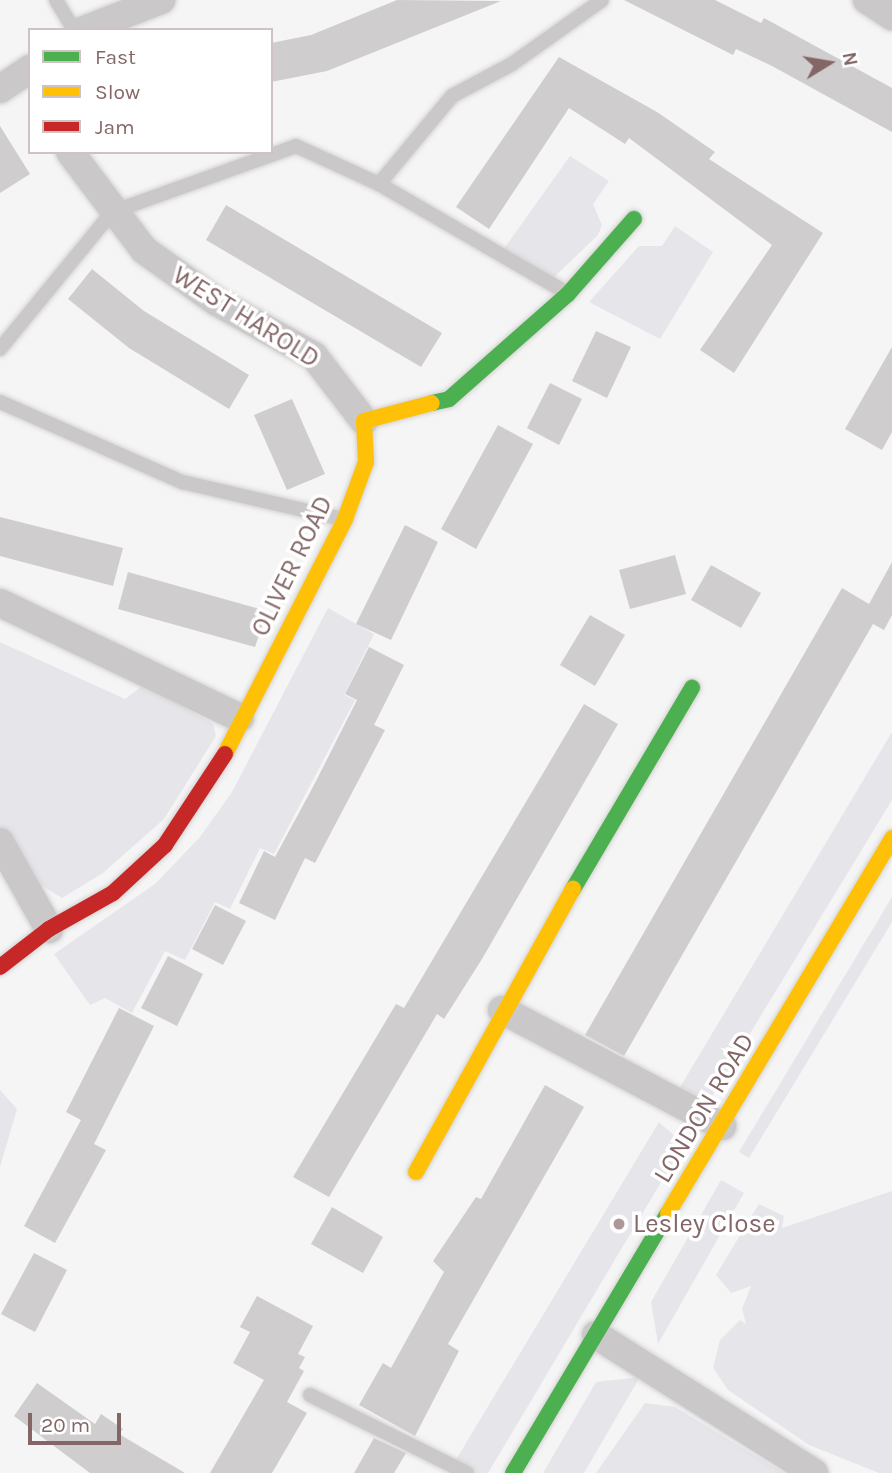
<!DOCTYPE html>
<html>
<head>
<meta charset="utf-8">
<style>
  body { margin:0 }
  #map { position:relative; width:892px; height:1473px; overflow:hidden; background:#f5f5f6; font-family:Karla,sans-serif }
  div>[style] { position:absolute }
  .green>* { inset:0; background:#e6e5ea }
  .building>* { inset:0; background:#d0cdce }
  .roads { filter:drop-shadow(0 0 2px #d4d2d2) drop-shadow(0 0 2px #d4d2d2) }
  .lane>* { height:14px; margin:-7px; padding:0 7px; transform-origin:7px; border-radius:7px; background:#cac8c8 }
  .street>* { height:28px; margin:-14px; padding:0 14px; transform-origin:14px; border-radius:14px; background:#cac8c8 }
  .fast>* { height:16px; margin:-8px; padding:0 8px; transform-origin:8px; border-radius:8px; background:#4caf50 }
  .slow>* { height:16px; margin:-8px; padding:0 8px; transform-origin:8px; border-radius:8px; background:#ffc107 }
  .jam>* { height:16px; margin:-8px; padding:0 8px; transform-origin:8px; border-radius:8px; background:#c62828 }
  .dots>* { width:19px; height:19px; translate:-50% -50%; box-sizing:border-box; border:4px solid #fff; border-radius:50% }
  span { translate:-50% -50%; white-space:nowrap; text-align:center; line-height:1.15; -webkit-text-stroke:7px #fff; paint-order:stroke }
  .street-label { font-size:26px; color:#846667 }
  .poi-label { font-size:26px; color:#846667 }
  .left { translate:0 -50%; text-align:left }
  .legend { position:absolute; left:28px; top:28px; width:245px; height:126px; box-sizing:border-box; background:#fff; border:2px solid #cec2c2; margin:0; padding:9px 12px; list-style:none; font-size:21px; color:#846667 }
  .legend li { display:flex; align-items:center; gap:14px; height:35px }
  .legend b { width:35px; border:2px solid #cec2c2 }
  .north { position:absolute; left:794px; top:28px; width:70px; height:70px; -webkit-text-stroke:5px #fff; paint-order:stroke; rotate:79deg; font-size:19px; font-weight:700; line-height:28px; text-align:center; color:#846667 }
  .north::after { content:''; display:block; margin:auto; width:24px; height:32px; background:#846667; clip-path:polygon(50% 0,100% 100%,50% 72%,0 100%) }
  .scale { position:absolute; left:28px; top:1413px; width:93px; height:32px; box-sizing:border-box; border:4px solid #846667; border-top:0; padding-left:9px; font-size:21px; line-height:24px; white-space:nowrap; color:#846667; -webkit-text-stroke:5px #fff; paint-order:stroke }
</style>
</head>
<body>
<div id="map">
  <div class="green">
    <i style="clip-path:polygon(570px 156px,609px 181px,593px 204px,602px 225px,598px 235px,551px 280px,503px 250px)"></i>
    <i style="clip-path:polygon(675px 226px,713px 252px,660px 339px,589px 302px,639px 246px,662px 246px)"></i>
    <i style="clip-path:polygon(328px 608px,374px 634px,344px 695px,355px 700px,274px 854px,260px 848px,230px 909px,215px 902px,185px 960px,165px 951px,132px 1013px,105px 998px,90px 1005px,54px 954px,155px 884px,200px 837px,232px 792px)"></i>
    <i style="clip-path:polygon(0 642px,125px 699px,145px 684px,213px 724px,216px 736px,164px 819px,103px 873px,62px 898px,33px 880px,0 831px)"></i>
    <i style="clip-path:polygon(892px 732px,892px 800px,709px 1101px,676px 1094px)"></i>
    <i style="clip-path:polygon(892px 897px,892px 922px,749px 1158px,739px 1152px)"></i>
    <i style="clip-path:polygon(0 1090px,17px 1109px,0 1167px)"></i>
    <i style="clip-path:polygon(659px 1122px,676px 1137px,679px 1152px,488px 1473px,448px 1473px)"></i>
    <i style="clip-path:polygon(721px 1180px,744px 1193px,658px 1344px,651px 1302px)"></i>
    <i style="clip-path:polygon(892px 1191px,892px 1473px,879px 1473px,809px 1445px,728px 1390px,713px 1368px,720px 1340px,740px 1320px,746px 1324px,742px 1309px,751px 1286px,731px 1293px,716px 1275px,759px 1204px,784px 1216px,782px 1228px)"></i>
    <i style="clip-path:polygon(640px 1377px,584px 1473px,543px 1473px,596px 1382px)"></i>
    <i style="clip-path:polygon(645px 1403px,675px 1407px,784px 1473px,596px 1473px)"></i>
  </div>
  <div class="building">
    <i style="clip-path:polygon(397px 0,501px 1px,327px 71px,271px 82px,271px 43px,311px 35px)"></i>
    <i style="clip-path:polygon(624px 0,715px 0,761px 23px,764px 18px,892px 88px,892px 132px,772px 66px,736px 49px,733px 55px)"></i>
    <i style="clip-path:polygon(559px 57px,657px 112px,715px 152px,709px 159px,823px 233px,734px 373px,700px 350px,772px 245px,629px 138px,625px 144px,569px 108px,489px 229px,456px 207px)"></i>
    <i style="clip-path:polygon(0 126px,30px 174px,0 193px)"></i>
    <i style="clip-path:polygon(226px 205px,442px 333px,421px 367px,206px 240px)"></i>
    <i style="clip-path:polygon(92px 269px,144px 311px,249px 375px,229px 409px,129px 348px,68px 299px)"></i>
    <i style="clip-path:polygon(596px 331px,631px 347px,607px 398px,572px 381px)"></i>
    <i style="clip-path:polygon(892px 347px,892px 432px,882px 450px,845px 429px)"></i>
    <i style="clip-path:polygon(550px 383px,582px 399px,559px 445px,527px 428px)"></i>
    <i style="clip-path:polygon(292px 399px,325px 474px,287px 490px,254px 415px)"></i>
    <i style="clip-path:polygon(498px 425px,533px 444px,476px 549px,441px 529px)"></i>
    <i style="clip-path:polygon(0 517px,123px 548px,113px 586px,0 556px)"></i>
    <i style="clip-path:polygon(405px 525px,438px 542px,391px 640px,356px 624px)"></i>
    <i style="clip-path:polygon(675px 555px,686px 594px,630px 609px,619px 570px)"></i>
    <i style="clip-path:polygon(892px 562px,892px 615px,884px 630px,873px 624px,624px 1056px,585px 1035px,842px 588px,869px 604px)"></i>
    <i style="clip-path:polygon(711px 565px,761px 593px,741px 628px,691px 600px)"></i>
    <i style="clip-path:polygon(128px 572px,267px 611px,255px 647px,118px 609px)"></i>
    <i style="clip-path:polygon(590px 615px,625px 635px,595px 686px,560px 665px)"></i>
    <i style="clip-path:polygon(369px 647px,404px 665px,374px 725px,385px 730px,315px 863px,305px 858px,275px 920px,239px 903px,264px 851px,275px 857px,314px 785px,357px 700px,345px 694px)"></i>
    <i style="clip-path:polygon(584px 704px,618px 724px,482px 959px,444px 1019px,437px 1014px,329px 1197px,293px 1177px,396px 1004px,404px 1008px)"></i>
    <i style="clip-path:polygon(215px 905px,246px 921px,223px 965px,192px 949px)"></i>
    <i style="clip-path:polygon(168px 956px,203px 974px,177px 1026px,141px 1008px)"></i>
    <i style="clip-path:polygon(119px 1008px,154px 1026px,94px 1144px,106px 1150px,55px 1243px,24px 1226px,81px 1120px,66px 1112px)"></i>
    <i style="clip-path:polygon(545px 1085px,584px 1107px,448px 1344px,459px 1351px,415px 1436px,359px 1405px,383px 1363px,391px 1368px,444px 1272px,433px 1261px,476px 1197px,481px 1199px)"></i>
    <i style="clip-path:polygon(332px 1207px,383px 1237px,363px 1273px,311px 1244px)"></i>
    <i style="clip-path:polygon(34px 1253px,67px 1270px,35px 1332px,1px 1314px)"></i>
    <i style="clip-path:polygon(257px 1296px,313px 1326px,298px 1354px,305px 1357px,299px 1368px,304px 1371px,287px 1402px,307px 1413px,272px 1473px,210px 1473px,264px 1380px,233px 1363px,250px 1332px,240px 1327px)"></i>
    <i style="clip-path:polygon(37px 1383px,95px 1424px,101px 1414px,123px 1429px,119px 1434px,185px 1473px,90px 1473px,14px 1416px)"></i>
    <i style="clip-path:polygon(374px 1438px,406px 1453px,394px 1473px,354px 1473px)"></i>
  </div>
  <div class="roads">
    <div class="lane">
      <i style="left:56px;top:0;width:35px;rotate:59deg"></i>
      <i style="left:567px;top:293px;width:217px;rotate:-149.9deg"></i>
      <i style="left:379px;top:184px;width:114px;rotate:-50.3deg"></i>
      <i style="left:452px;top:96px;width:68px;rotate:-28.1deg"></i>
      <i style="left:512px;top:64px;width:110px;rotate:-35.4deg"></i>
      <i style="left:0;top:349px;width:177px;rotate:-50.7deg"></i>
      <i style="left:112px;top:212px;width:195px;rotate:-19.7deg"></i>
      <i style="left:296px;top:146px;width:91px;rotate:24.6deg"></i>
      <i style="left:0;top:402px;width:199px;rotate:23.7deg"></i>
      <i style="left:182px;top:482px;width:164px;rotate:13deg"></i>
      <i style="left:310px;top:1395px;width:175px;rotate:26.4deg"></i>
    </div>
    <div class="street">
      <i style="left:867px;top:0;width:30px;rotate:33deg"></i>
      <i style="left:84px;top:30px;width:83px;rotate:-21.3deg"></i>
      <i style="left:0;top:89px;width:36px;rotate:-34deg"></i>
      <i style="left:70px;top:152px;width:123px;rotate:52.9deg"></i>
      <i style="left:144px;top:250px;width:90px;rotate:35.5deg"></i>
      <i style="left:217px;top:302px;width:111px;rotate:29.1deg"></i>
      <i style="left:314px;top:356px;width:82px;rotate:52.4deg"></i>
      <i style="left:0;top:603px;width:266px;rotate:25.6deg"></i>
      <i style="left:0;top:842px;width:100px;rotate:60.6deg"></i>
      <i style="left:502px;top:1010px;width:249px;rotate:27.8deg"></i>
      <i style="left:596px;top:1335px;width:258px;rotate:32.3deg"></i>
    </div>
    <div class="fast">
      <i style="left:432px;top:403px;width:17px;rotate:-13deg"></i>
      <i style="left:449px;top:399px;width:159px;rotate:-41.4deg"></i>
      <i style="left:568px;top:294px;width:100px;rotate:-48.7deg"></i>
      <i style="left:573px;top:889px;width:234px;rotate:-59.4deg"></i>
      <i style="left:513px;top:1473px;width:303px;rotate:-59.2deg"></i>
    </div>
    <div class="slow">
      <i style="left:225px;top:754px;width:264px;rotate:-62.9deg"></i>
      <i style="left:345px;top:519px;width:61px;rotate:-69.8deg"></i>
      <i style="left:366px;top:462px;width:41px;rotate:-92.8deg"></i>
      <i style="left:364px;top:421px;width:70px;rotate:-14.8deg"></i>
      <i style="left:416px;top:1172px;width:324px;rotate:-61deg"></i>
      <i style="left:668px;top:1213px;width:437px;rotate:-59.1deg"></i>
    </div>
    <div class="jam">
      <i style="left:0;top:967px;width:62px;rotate:-37.8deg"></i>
      <i style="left:49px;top:929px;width:73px;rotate:-29.4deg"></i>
      <i style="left:113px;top:893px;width:71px;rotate:-42.7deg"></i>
      <i style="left:165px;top:845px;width:109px;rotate:-56.6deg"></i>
    </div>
  </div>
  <div class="dots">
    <i style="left:619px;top:1224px;background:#ac9899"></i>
  </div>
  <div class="street-label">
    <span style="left:246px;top:317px;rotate:32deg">WEST HAROLD</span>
    <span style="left:292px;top:566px;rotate:-64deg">OLIVER ROAD</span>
    <span style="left:704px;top:1108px;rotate:-59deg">LONDON ROAD</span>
  </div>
  <div class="poi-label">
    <span class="left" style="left:633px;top:1224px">Lesley Close</span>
  </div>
  <ul class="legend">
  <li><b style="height:9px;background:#4caf50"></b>Fast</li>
  <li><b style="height:9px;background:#ffc107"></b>Slow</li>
  <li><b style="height:9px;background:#c62828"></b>Jam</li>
  </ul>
  <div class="north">N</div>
  <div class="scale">20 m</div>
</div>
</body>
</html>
